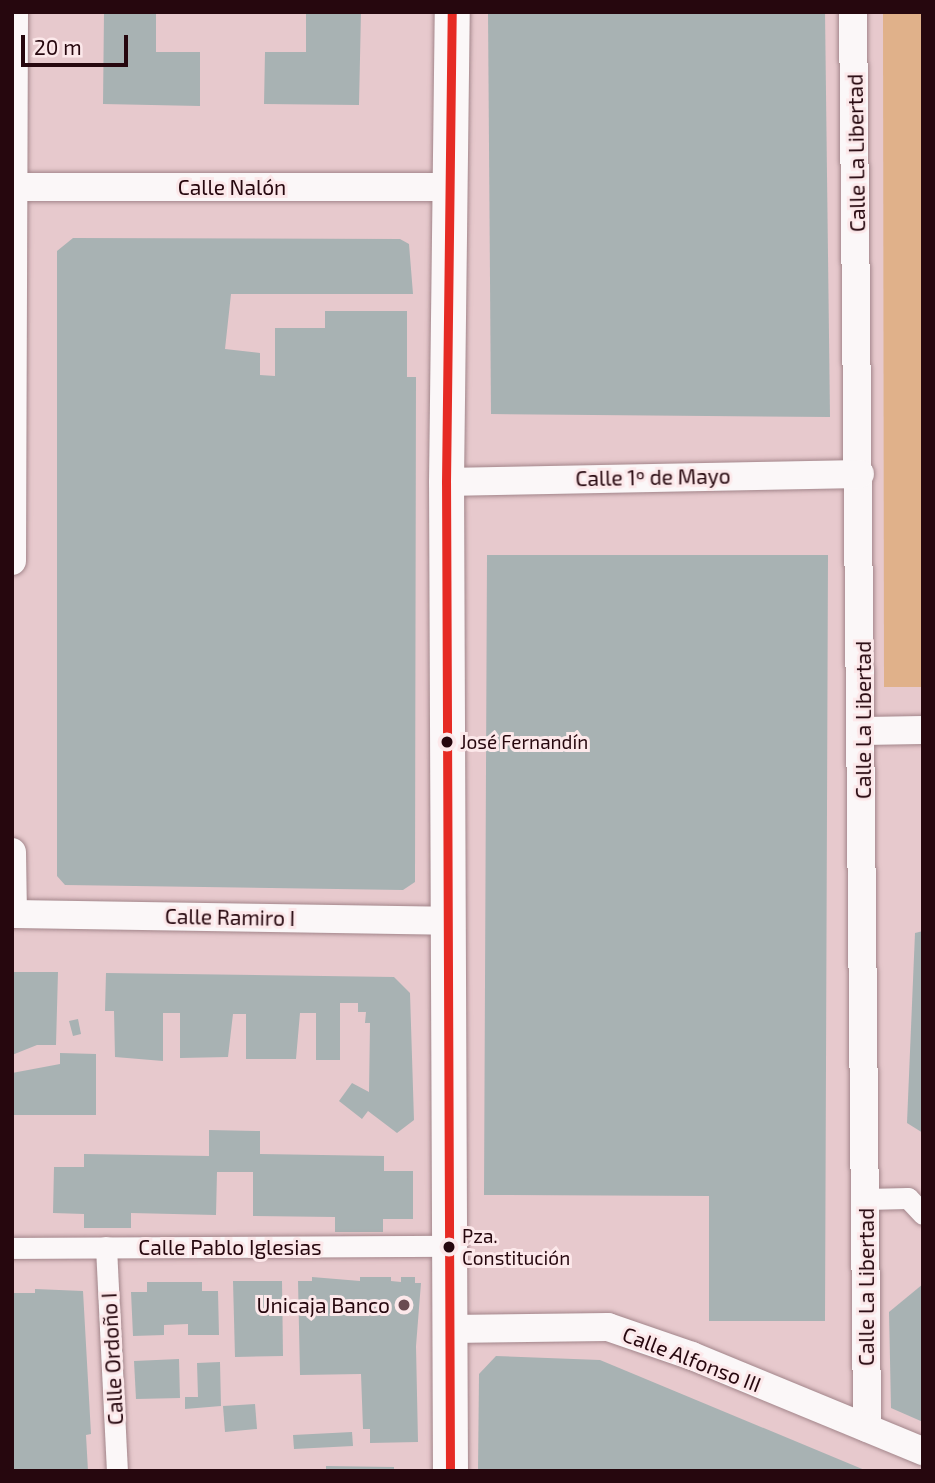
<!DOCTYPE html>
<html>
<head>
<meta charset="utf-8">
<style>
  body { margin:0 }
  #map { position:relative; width:935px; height:1483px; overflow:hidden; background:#e7c9cd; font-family:"Exo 2",sans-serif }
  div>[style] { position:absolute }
  .green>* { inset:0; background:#e0b18a }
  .building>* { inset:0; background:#a8b2b3 }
  .roads { filter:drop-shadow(0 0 2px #a2858a) drop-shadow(0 0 2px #a2858a) }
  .pedestrian>* { height:21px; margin:-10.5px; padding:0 10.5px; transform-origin:10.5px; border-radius:10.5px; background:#fbf7f8 }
  .minor>* { height:28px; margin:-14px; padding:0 14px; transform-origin:14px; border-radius:14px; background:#fbf7f8 }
  .tertiary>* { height:35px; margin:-17.5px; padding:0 17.5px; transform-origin:17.5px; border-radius:17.5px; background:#fbf7f8 }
  .bus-1>* { height:9px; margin:-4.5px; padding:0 4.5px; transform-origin:4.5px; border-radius:4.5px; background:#e62b24 }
  .dots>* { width:19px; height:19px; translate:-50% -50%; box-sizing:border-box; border:4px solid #fce8ea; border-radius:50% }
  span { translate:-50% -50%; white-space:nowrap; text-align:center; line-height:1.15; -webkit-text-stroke:6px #fce8ea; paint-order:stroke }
  .bus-label { font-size:19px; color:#26070e }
  .left { translate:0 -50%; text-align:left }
  .street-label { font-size:21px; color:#26070e }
  .poi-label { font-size:21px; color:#26070e }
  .right { translate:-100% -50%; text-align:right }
  .frame { position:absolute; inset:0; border:14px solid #26070e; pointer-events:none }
  .scale { position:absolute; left:21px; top:35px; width:107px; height:32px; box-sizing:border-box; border:4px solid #26070e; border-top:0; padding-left:9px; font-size:21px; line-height:24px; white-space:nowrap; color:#26070e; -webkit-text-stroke:5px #fce8ea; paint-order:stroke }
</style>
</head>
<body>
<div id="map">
  <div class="green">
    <i style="clip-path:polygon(883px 12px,923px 12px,923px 687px,884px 687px)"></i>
  </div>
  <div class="building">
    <i style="clip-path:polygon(104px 12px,156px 12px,156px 52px,200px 52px,200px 106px,103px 104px)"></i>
    <i style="clip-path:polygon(306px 12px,361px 12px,359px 105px,264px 104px,265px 52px,306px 52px)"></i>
    <i style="clip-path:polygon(488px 12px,825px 12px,830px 417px,491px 414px)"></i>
    <i style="clip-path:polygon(73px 238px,400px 239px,409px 244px,413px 294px,231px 294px,225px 349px,260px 353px,260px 375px,275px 376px,275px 328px,325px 328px,325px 311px,407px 311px,407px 377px,416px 377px,415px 882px,403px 890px,65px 885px,57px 876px,57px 251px)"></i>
    <i style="clip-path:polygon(487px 555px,828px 555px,825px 1321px,709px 1321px,709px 1196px,484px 1195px)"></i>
    <i style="clip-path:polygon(923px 931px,923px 1133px,907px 1123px,915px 933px)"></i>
    <i style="clip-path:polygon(12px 972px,58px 972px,56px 1045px,37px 1045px,12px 1055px)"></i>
    <i style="clip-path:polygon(106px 973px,394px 977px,410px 993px,414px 1120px,397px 1133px,368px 1111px,362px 1119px,339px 1101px,352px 1083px,369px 1092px,370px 1023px,365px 1023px,366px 1012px,358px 1012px,358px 1003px,340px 1003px,340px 1060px,316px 1060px,316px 1013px,300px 1013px,296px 1059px,246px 1059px,246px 1014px,233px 1014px,228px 1057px,180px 1058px,180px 1013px,163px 1013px,163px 1061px,115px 1057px,114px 1011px,105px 1011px)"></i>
    <i style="clip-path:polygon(78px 1019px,81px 1034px,73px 1036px,69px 1021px)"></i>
    <i style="clip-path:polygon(60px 1053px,96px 1054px,96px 1115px,12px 1115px,12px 1073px,60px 1064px)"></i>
    <i style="clip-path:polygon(209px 1130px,260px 1131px,260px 1154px,384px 1156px,384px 1171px,413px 1171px,413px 1219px,383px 1219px,383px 1232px,335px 1232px,335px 1217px,253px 1216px,253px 1172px,217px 1172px,216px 1215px,131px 1213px,131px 1228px,84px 1228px,84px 1214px,53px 1213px,54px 1167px,84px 1167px,84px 1154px,209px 1156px)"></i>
    <i style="clip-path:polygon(312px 1277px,360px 1281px,360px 1277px,391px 1277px,391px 1281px,401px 1282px,401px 1277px,415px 1277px,415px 1283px,421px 1283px,416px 1346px,418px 1442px,370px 1443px,370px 1429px,363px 1429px,361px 1374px,300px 1375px,298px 1281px,312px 1281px)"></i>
    <i style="clip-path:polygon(233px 1281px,282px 1281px,283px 1356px,235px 1357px)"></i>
    <i style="clip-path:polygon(147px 1282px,202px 1282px,202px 1291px,218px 1291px,219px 1335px,188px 1335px,188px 1324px,164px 1325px,164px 1335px,133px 1336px,131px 1292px,147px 1292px)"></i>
    <i style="clip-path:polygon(923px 1284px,923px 1422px,891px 1408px,889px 1312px)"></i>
    <i style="clip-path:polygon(35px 1289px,83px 1291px,91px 1434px,86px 1435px,88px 1471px,12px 1471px,12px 1293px,35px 1293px)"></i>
    <i style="clip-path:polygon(496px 1356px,600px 1360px,867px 1471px,478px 1471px,479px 1374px)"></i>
    <i style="clip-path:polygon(179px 1359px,180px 1398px,136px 1399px,134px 1361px)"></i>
    <i style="clip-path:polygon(220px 1362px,221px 1406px,185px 1409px,185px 1397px,198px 1397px,197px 1363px)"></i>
    <i style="clip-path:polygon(255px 1404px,257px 1429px,225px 1432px,223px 1406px)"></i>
    <i style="clip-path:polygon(352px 1432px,353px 1446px,294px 1449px,293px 1435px)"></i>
    <i style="clip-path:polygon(326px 1466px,394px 1467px,394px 1471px,326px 1471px)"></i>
  </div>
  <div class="roads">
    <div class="pedestrian">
      <i style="left:865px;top:1199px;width:43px;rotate:-1.3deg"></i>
      <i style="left:908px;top:1198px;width:22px;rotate:47deg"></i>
      <i style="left:106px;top:1247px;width:224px;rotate:87.2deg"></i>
      <i style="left:12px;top:1248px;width:436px;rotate:-0.3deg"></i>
    </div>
    <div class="minor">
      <i style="left:853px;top:12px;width:1416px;rotate:89.43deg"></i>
      <i style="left:16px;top:187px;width:432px"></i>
      <i style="left:446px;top:482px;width:414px;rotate:-1.1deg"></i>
      <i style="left:12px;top:561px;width:549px;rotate:-89.79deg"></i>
      <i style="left:863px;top:731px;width:60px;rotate:-1deg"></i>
      <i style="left:12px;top:852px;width:62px;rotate:89.1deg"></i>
      <i style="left:12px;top:914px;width:436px;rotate:0.9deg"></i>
      <i style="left:449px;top:1329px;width:159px;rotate:-0.7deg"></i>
      <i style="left:608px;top:1327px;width:89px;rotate:19deg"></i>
      <i style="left:692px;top:1356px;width:250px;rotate:22.4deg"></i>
    </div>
    <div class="tertiary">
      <i style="left:450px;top:1471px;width:989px;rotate:-90.23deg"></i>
      <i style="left:446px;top:482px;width:470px;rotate:-89.3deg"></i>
    </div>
  </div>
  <div class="bus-1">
    <i style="left:450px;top:1471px;width:989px;rotate:-90.23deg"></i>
    <i style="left:446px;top:482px;width:470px;rotate:-89.3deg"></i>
  </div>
  <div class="dots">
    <i style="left:447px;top:742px;background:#26070e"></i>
    <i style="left:449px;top:1247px;background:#26070e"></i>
    <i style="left:404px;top:1305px;background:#6a4b51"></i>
  </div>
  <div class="bus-label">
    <span class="left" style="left:460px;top:742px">José Fernandín</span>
    <span class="left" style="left:462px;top:1247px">Pza.<br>Constitución</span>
  </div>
  <div class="street-label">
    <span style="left:856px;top:153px;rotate:-91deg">Calle La Libertad</span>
    <span style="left:232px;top:187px">Calle Nalón</span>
    <span style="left:653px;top:477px;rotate:-1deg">Calle 1º de Mayo</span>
    <span style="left:863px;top:720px;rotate:-90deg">Calle La Libertad</span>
    <span style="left:230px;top:917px;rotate:1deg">Calle Ramiro I</span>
    <span style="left:230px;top:1247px">Calle Pablo Iglesias</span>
    <span style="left:866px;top:1287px;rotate:-90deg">Calle La Libertad</span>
    <span style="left:112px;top:1359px;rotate:-93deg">Calle Ordoño I</span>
    <span style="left:692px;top:1359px;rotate:21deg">Calle Alfonso III</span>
  </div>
  <div class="poi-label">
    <span class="right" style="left:390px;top:1305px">Unicaja Banco</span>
  </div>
  <div class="frame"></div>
  <div class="scale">20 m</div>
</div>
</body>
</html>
